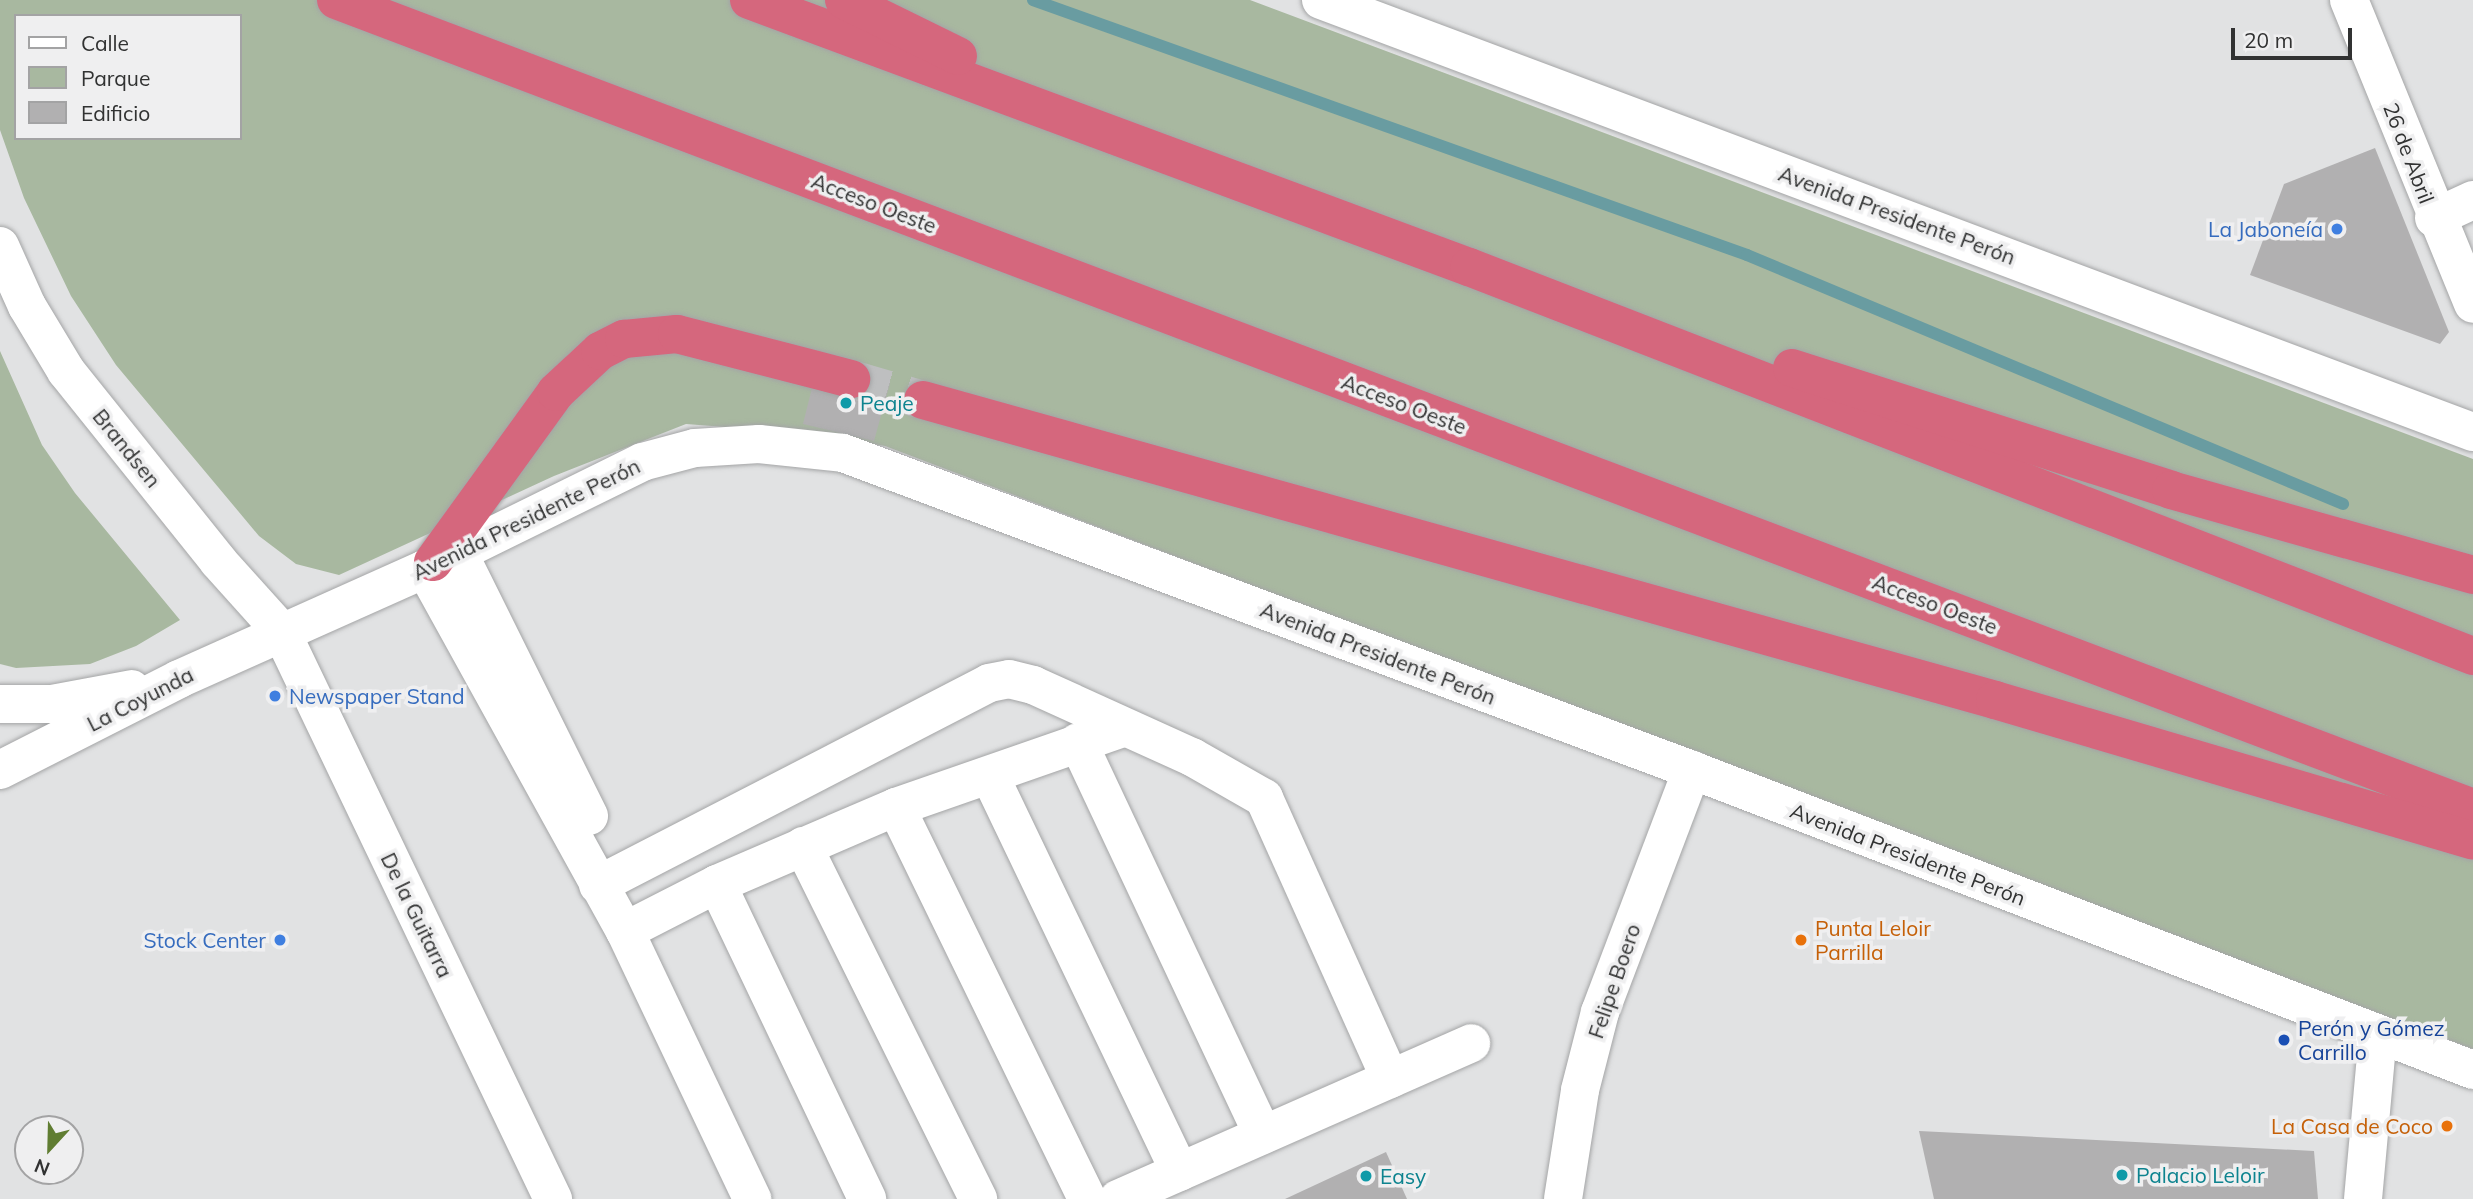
<!DOCTYPE html>
<html>
<head>
<meta charset="utf-8">
<style>
  body { margin:0 }
  #map { position:relative; width:2473px; height:1199px; overflow:hidden; background:#e1e2e3; font-family:Mulish,sans-serif }
  div>[style] { position:absolute }
  .green>* { inset:0; background:#a8b8a0 }
  .stream>* { height:12px; margin:-6px; padding:0 6px; transform-origin:6px; border-radius:6px; background:#699ca1 }
  .building>* { inset:0; background:#b1b0b1 }
  .highway-tunnel>* { height:38px; margin-top:-19px; transform-origin:0; background:repeating-linear-gradient(90deg,#bebfc0 0 38px,transparent 0 57px) }
  .roads { filter:drop-shadow(0 0 2px #a4a5a6) drop-shadow(0 0 2px #a4a5a6) }
  .minor>* { height:38px; margin:-19px; padding:0 19px; transform-origin:19px; border-radius:19px; background:#fff }
  .highway>* { height:38px; margin:-19px; padding:0 19px; transform-origin:19px; border-radius:19px; background:#d5677d }
  .dots>* { width:19px; height:19px; translate:-50% -50%; box-sizing:border-box; border:4px solid #efeff0; border-radius:50% }
  span { translate:-50% -50%; white-space:nowrap; text-align:center; line-height:1.15; -webkit-text-stroke:7px #efeff0; paint-order:stroke }
  .street-label { font-size:21px; color:#313232 }
  .shop-label { font-size:21px; color:#366cbe }
  .right { translate:-100% -50%; text-align:right }
  .left { translate:0 -50%; text-align:left }
  .culture-label { font-size:21px; color:#0d838f }
  .food-label { font-size:21px; color:#c56008 }
  .transit-label { font-size:21px; color:#164399 }
  .legend { position:absolute; left:14px; top:14px; width:228px; height:126px; box-sizing:border-box; background:#efeff0; border:2px solid #a3a3a4; margin:0; padding:9px 12px; list-style:none; font-size:21px; color:#313232 }
  .legend li { display:flex; align-items:center; gap:14px; height:35px }
  .legend b { width:35px; border:2px solid #a3a3a4 }
  .north { position:absolute; left:14px; top:1115px; width:70px; height:70px; box-sizing:border-box; background:#efeff0; border:2px solid #a3a3a4; border-radius:50%; rotate:202deg; font-size:19px; font-weight:700; line-height:28px; text-align:center; color:#313232 }
  .north::after { content:''; display:block; margin:auto; width:24px; height:32px; background:#607d32; clip-path:polygon(50% 0,100% 100%,50% 72%,0 100%) }
  .scale { position:absolute; left:2231px; top:28px; width:121px; height:32px; box-sizing:border-box; border:4px solid #313232; border-top:0; padding-left:9px; font-size:21px; line-height:24px; white-space:nowrap; color:#313232; -webkit-text-stroke:5px #efeff0; paint-order:stroke }
</style>
</head>
<body>
<div id="map">
  <div class="green">
    <i style="clip-path:polygon(evenodd,0 0,1250px 0,2473px 459px,2473px 1049px,885px 446px,814px 434px,686px 424px,554px 476px,339px 575px,296px 564px,259px 536px,116px 365px,71px 296px,24px 198px,0 130px,0 0,16px 16px,240px 16px,240px 138px,16px 138px,16px 16px)"></i>
    <i style="clip-path:polygon(0 351px,42px 445px,75px 493px,180px 620px,136px 646px,90px 664px,16px 668px,0 664px)"></i>
  </div>
  <div class="stream">
    <i style="left:1033px;top:0;width:758px;rotate:19.65deg"></i>
    <i style="left:1747px;top:255px;width:646px;rotate:22.67deg"></i>
  </div>
  <div class="building">
    <i style="clip-path:polygon(2375px 148px,2449px 332px,2440px 344px,2250px 275px,2284px 184px)"></i>
    <i style="clip-path:polygon(819px 360px,890px 383px,874px 441px,803px 424px)"></i>
    <i style="clip-path:polygon(1919px 1131px,2314px 1151px,2318px 1199px,1934px 1199px)"></i>
    <i style="clip-path:polygon(1386px 1152px,1407px 1199px,1285px 1199px)"></i>
  </div>
  <div class="highway-tunnel">
    <i style="left:851px;top:379px;width:75px;rotate:16.3deg"></i>
  </div>
  <div class="roads">
    <div class="minor">
      <i style="left:1321px;top:0;width:1230px;rotate:20.56deg"></i>
      <i style="left:2349px;top:0;width:328px;rotate:67.8deg"></i>
      <i style="left:2434px;top:218px;width:43px;rotate:-24.8deg"></i>
      <i style="left:0;top:246px;width:66px;rotate:65.8deg"></i>
      <i style="left:27px;top:306px;width:76px;rotate:59deg"></i>
      <i style="left:66px;top:371px;width:243px;rotate:51.3deg"></i>
      <i style="left:218px;top:561px;width:94px;rotate:48deg"></i>
      <i style="left:281px;top:631px;width:630px;rotate:64.41deg"></i>
      <i style="left:457px;top:550px;width:297px;rotate:63.6deg"></i>
      <i style="left:425px;top:569px;width:414px;rotate:61.1deg"></i>
      <i style="left:625px;top:931px;width:297px;rotate:64.6deg"></i>
      <i style="left:0;top:704px;width:52px"></i>
      <i style="left:52px;top:704px;width:81px;rotate:-10.6deg"></i>
      <i style="left:1078px;top:742px;width:434px;rotate:64.8deg"></i>
      <i style="left:0;top:770px;width:201px;rotate:-26.9deg"></i>
      <i style="left:179px;top:679px;width:269px;rotate:-24.1deg"></i>
      <i style="left:425px;top:569px;width:242px;rotate:-26.2deg"></i>
      <i style="left:642px;top:462px;width:55px;rotate:-14.8deg"></i>
      <i style="left:695px;top:448px;width:64px;rotate:-3.6deg"></i>
      <i style="left:759px;top:444px;width:84px;rotate:6.1deg"></i>
      <i style="left:843px;top:453px;width:906px;rotate:20.47deg"></i>
      <i style="left:1692px;top:770px;width:837px;rotate:21.01deg"></i>
      <i style="left:990px;top:776px;width:439px;rotate:64.4deg"></i>
      <i style="left:896px;top:807px;width:436px;rotate:64deg"></i>
      <i style="left:803px;top:846px;width:394px;rotate:63.6deg"></i>
      <i style="left:717px;top:884px;width:349px;rotate:64.5deg"></i>
      <i style="left:598px;top:885px;width:440px;rotate:-27.3deg"></i>
      <i style="left:989px;top:683px;width:20px;rotate:-11deg"></i>
      <i style="left:1009px;top:679px;width:25px;rotate:14deg"></i>
      <i style="left:1033px;top:685px;width:175px;rotate:24.4deg"></i>
      <i style="left:1192px;top:757px;width:83px;rotate:29.7deg"></i>
      <i style="left:1264px;top:798px;width:308px;rotate:65.8deg"></i>
      <i style="left:625px;top:931px;width:103px;rotate:-27.1deg"></i>
      <i style="left:717px;top:884px;width:195px;rotate:-23.3deg"></i>
      <i style="left:896px;top:807px;width:240px;rotate:-19.2deg"></i>
      <i style="left:1118px;top:1199px;width:386px;rotate:-23.8deg"></i>
      <i style="left:1563px;top:1199px;width:110px;rotate:-81.1deg"></i>
      <i style="left:1580px;top:1090px;width:81px;rotate:-75.6deg"></i>
      <i style="left:1600px;top:1012px;width:259px;rotate:-69.2deg"></i>
      <i style="left:2363px;top:1199px;width:165px;rotate:-84.8deg"></i>
    </div>
    <div class="highway">
      <i style="left:336px;top:0;width:2285px;rotate:20.71deg"></i>
      <i style="left:749px;top:0;width:768px;rotate:20.35deg"></i>
      <i style="left:1469px;top:267px;width:1077px;rotate:21.18deg"></i>
      <i style="left:844px;top:0;width:127px;rotate:26.2deg"></i>
      <i style="left:1792px;top:368px;width:398px;rotate:17.8deg"></i>
      <i style="left:2171px;top:490px;width:314px;rotate:15.7deg"></i>
      <i style="left:923px;top:400px;width:1113px;rotate:15.63deg"></i>
      <i style="left:1995px;top:700px;width:498px;rotate:16.4deg"></i>
      <i style="left:433px;top:562px;width:210px;rotate:-54.1deg"></i>
      <i style="left:556px;top:392px;width:60px;rotate:-43deg"></i>
      <i style="left:600px;top:351px;width:27px;rotate:-27deg"></i>
      <i style="left:624px;top:339px;width:53px;rotate:-5.4deg"></i>
      <i style="left:677px;top:334px;width:180px;rotate:14.5deg"></i>
    </div>
  </div>
  <div class="dots">
    <i style="left:2337px;top:229px;background:#3f7fe0"></i>
    <i style="left:846px;top:403px;background:#0f9aa8"></i>
    <i style="left:275px;top:696px;background:#3f7fe0"></i>
    <i style="left:280px;top:940px;background:#3f7fe0"></i>
    <i style="left:1801px;top:940px;background:#e8710a"></i>
    <i style="left:2284px;top:1040px;background:#1a4fb4"></i>
    <i style="left:2447px;top:1126px;background:#e8710a"></i>
    <i style="left:2122px;top:1175px;background:#0f9aa8"></i>
    <i style="left:1366px;top:1176px;background:#0f9aa8"></i>
  </div>
  <div class="street-label">
    <span style="left:2409px;top:153px;rotate:69deg">26 de Abril</span>
    <span style="left:874px;top:203px;rotate:21deg">Acceso Oeste</span>
    <span style="left:1897px;top:215px;rotate:20deg">Avenida Presidente Perón</span>
    <span style="left:1404px;top:404px;rotate:21deg">Acceso Oeste</span>
    <span style="left:127px;top:448px;rotate:51deg">Brandsen</span>
    <span style="left:526px;top:519px;rotate:-26deg">Avenida Presidente Perón</span>
    <span style="left:1935px;top:604px;rotate:21deg">Acceso Oeste</span>
    <span style="left:1378px;top:653px;rotate:21deg">Avenida Presidente Perón</span>
    <span style="left:140px;top:699px;rotate:-27deg">La Coyunda</span>
    <span style="left:1908px;top:854px;rotate:21deg">Avenida Presidente Perón</span>
    <span style="left:417px;top:915px;rotate:64deg">De la Guitarra</span>
    <span style="left:1614px;top:981px;rotate:-71deg">Felipe Boero</span>
  </div>
  <div class="shop-label">
    <span class="right" style="left:2323px;top:229px">La Jaboneía</span>
    <span class="left" style="left:289px;top:696px">Newspaper Stand</span>
    <span class="right" style="left:266px;top:940px">Stock Center</span>
  </div>
  <div class="culture-label">
    <span class="left" style="left:860px;top:403px">Peaje</span>
    <span class="left" style="left:2136px;top:1175px">Palacio Leloir</span>
    <span class="left" style="left:1380px;top:1176px">Easy</span>
  </div>
  <div class="food-label">
    <span class="left" style="left:1815px;top:940px">Punta Leloir<br>Parrilla</span>
    <span class="right" style="left:2433px;top:1126px">La Casa de Coco</span>
  </div>
  <div class="transit-label">
    <span class="left" style="left:2298px;top:1040px">Perón y Gómez<br>Carrillo</span>
  </div>
  <ul class="legend">
  <li><b style="height:9px;background:#fff"></b>Calle</li>
  <li><b style="height:19px;background:#a8b8a0"></b>Parque</li>
  <li><b style="height:19px;background:#b1b0b1"></b>Edificio</li>
  </ul>
  <div class="north">N</div>
  <div class="scale">20 m</div>
</div>
</body>
</html>
